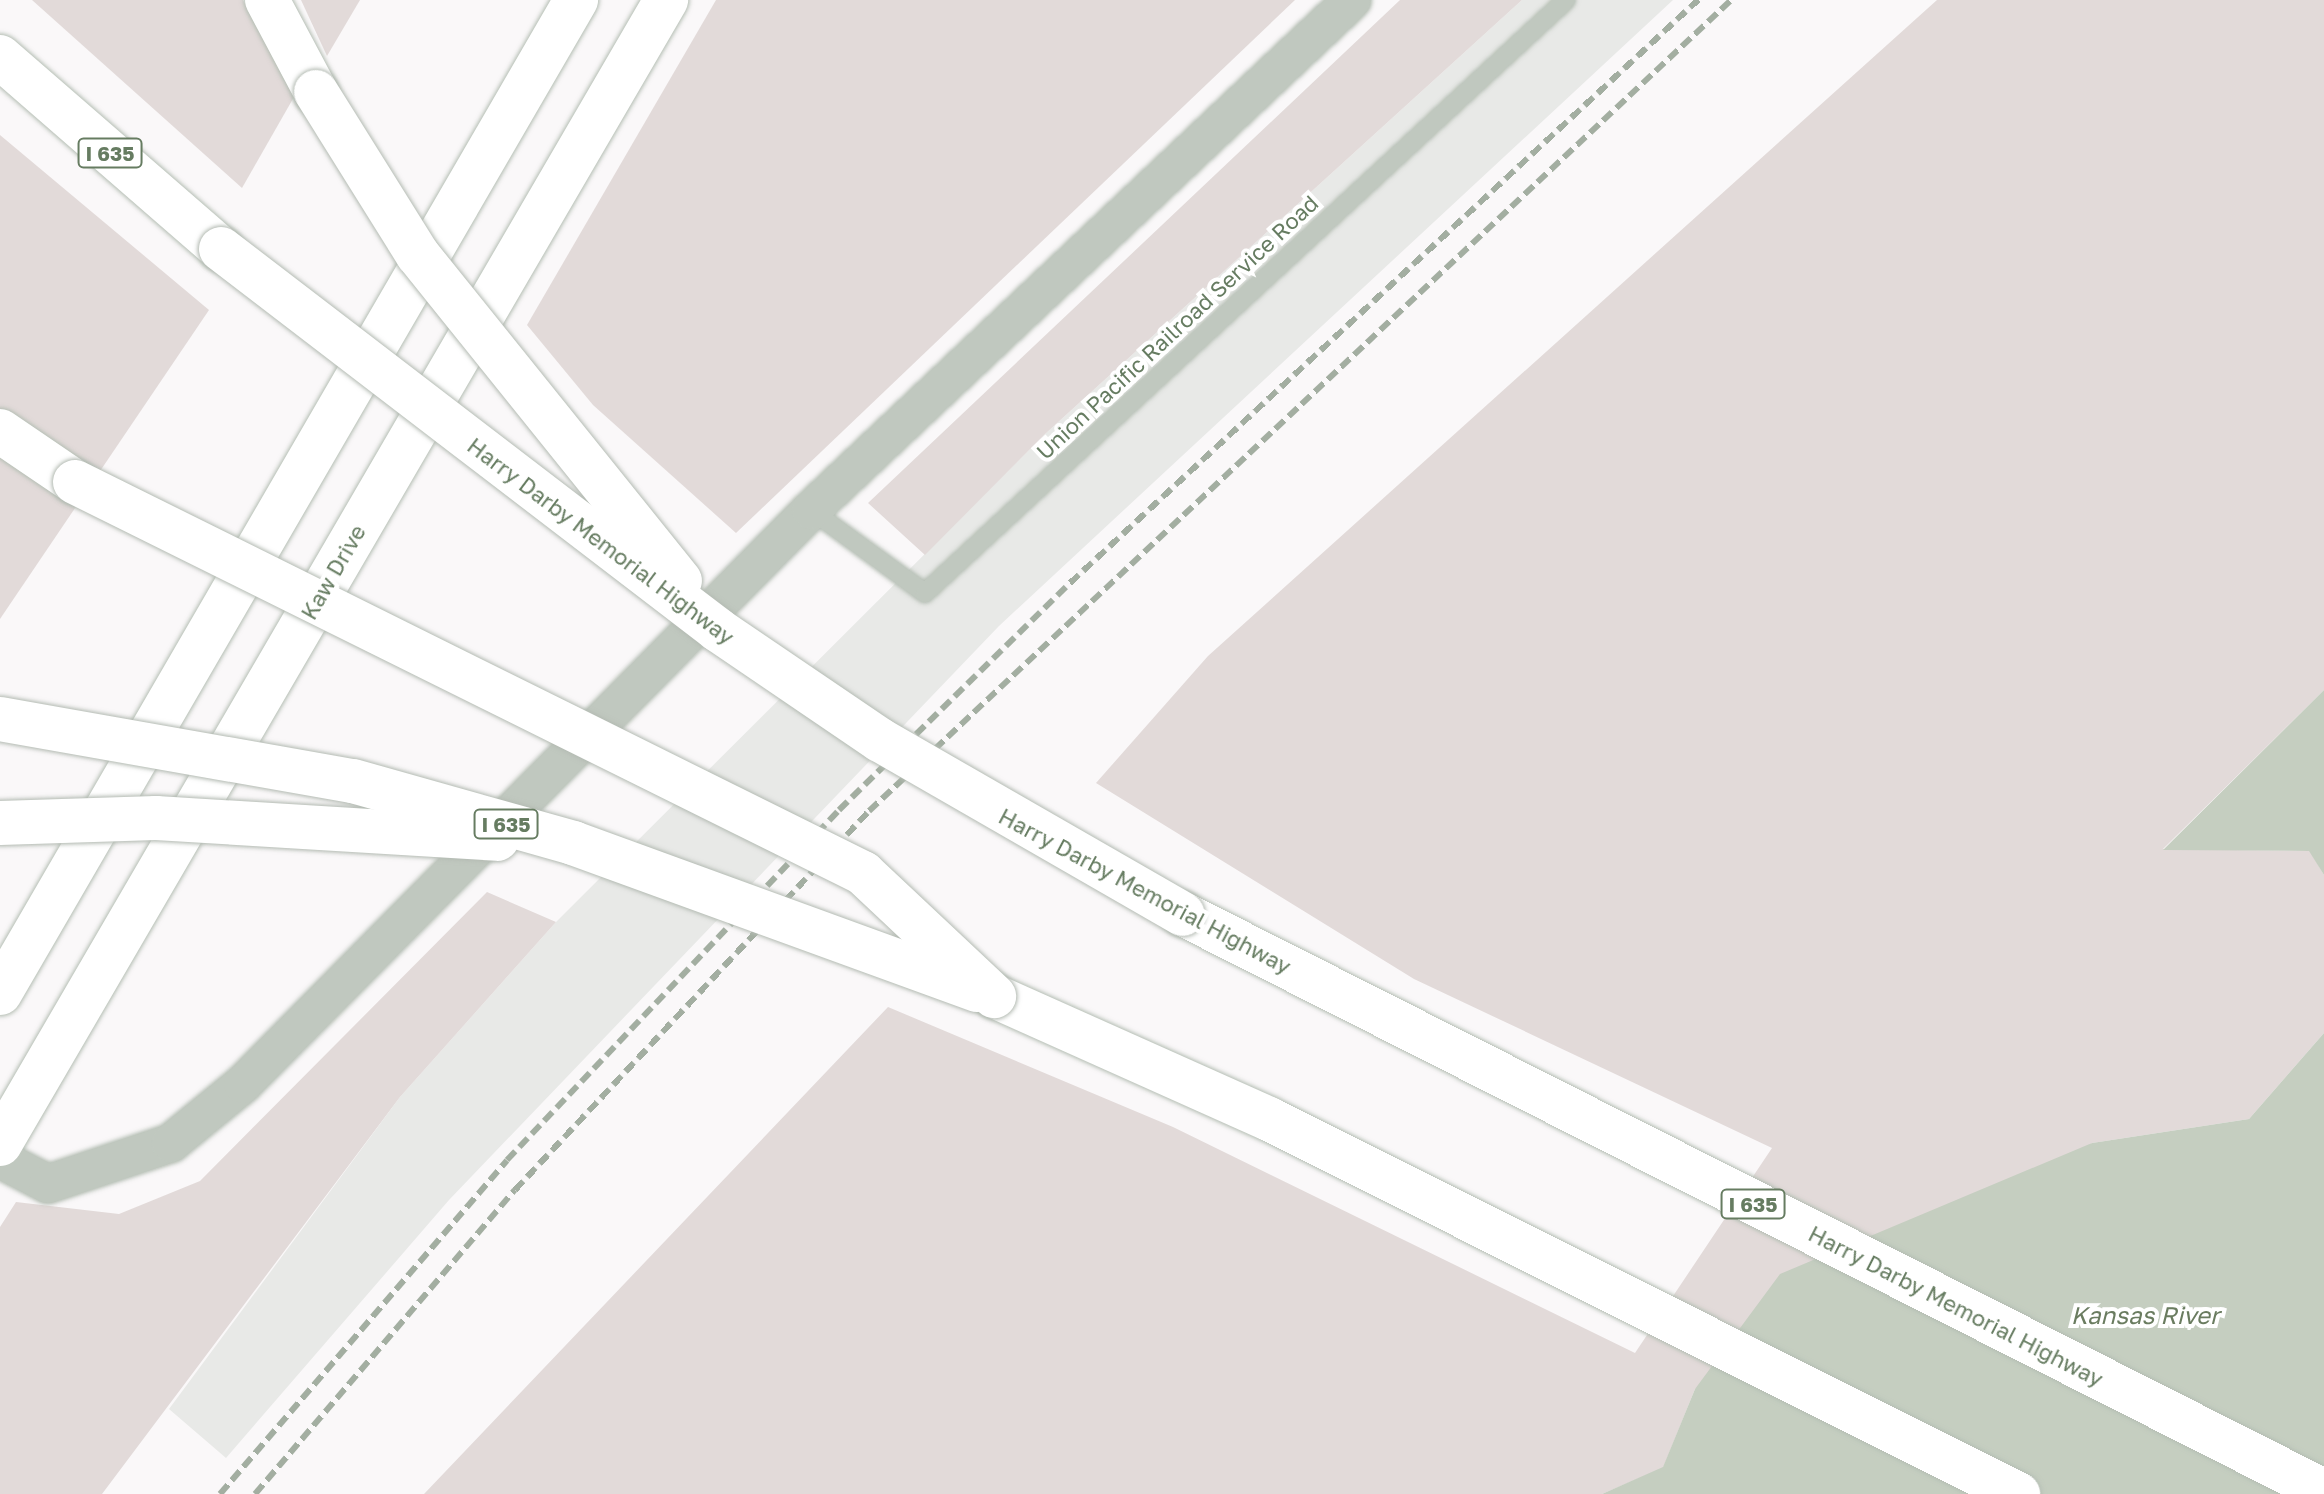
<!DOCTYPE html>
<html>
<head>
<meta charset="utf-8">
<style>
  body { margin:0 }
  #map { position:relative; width:2324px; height:1494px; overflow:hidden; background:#faf8f9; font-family:"Golos Text",sans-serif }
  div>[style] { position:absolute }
  .built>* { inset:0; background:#e8e9e7 }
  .green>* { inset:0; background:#e2dad9 }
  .water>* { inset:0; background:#c5cec0 }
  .roads { filter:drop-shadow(0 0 2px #b5beb4) drop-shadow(0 0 2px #b5beb4) }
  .service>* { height:18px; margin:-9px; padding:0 9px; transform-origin:9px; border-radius:9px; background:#c0c8bf }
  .minor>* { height:38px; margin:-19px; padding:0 19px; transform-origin:19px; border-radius:19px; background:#c0c8bf }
  .secondary>* { height:44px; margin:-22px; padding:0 22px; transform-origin:22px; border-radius:22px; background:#fff }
  .motorway>* { height:44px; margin:-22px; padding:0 22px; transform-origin:22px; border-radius:22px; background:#fff }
  .rail>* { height:6px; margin-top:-3px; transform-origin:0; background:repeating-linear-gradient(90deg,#a3aea1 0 12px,transparent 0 18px) }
  .bridges { filter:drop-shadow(0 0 2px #b4bbb3) drop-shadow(0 0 2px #b4bbb3) }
  .motorway-bridge>* { height:44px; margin:-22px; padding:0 22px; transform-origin:22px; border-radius:22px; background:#fff }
  span { translate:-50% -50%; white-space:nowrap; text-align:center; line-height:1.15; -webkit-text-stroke:8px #fff; paint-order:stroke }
  .shield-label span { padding:2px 6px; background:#fff; border:2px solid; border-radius:6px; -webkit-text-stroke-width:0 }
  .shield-label { font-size:20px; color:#667c61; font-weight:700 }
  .street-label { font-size:22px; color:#667c61 }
  .water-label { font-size:24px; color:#6a7c60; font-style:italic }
</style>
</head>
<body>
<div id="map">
  <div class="built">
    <i style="clip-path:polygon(1522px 0,1673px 0,999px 626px,449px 1200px,226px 1458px,169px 1409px,400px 1097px,556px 922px,1044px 435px)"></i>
  </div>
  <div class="green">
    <i style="clip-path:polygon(32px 0,243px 0,294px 97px,242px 188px)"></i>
    <i style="clip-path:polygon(301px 0,360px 0,327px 56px)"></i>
    <i style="clip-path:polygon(716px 0,1295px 0,736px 533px,593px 405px,527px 325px)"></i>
    <i style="clip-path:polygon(1400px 0,1522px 0,1044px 435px,925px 555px,868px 503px)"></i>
    <i style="clip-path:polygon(1937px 0,2324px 0,2324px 690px,2163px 849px,2310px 851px,2324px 875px,2324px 1033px,2249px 1119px,2092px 1143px,1695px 1389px,1663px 1468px,1602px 1494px,424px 1494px,888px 1007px,1173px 1127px,1635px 1353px,1772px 1148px,1414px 979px,1096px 783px,1208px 656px)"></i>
    <i style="clip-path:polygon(0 135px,209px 310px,0 619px)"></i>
    <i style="clip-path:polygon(487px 892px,556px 922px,400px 1097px,102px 1494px,0 1494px,0 1227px,16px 1202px,119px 1214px,200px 1181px)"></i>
  </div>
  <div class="water">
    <i style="clip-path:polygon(2324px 690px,2324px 875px,2309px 851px,2163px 850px)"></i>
    <i style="clip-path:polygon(2324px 1033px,2324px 1494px,1602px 1494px,1663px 1467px,1695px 1389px,1780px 1274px,2092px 1143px,2249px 1119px)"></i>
  </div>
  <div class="roads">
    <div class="service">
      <i style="left:811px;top:510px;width:141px;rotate:36.1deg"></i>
      <i style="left:925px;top:593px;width:873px;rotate:-42.77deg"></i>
    </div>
    <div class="minor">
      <i style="left:0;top:1159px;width:54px;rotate:27.5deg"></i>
      <i style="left:48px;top:1184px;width:130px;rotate:-18.4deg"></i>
      <i style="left:171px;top:1143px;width:93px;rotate:-39.3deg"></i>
      <i style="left:243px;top:1084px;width:808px;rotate:-45.3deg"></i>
      <i style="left:811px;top:510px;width:743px;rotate:-43.31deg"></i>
    </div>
    <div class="secondary">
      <i style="left:0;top:993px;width:1148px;rotate:-59.88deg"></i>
      <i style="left:0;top:1144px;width:1324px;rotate:-59.79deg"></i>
    </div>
    <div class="motorway">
      <i style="left:267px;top:0;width:104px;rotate:62deg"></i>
      <i style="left:0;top:57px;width:293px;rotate:41deg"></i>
      <i style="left:0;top:431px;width:91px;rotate:34.2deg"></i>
      <i style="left:1183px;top:914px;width:1279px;rotate:26.83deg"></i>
      <i style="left:994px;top:996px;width:301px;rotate:24.1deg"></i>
      <i style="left:1269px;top:1119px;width:838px;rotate:26.6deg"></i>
    </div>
  </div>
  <div class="rail">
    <i style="left:220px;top:1494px;width:440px;rotate:-49.3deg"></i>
    <i style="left:507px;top:1160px;width:482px;rotate:-46.5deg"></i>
    <i style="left:839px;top:810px;width:324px;rotate:-44.5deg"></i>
    <i style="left:1070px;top:583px;width:857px;rotate:-42.87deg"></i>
    <i style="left:255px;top:1494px;width:400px;rotate:-49.5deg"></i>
    <i style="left:515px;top:1190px;width:519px;rotate:-46.95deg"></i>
    <i style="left:869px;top:811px;width:1184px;rotate:-43.25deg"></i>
  </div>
  <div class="bridges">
    <div class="motorway-bridge">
      <i style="left:316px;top:92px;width:192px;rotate:58deg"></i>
      <i style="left:418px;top:255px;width:418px;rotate:51.2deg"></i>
      <i style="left:221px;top:249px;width:626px;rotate:37.47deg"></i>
      <i style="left:718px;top:630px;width:196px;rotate:34.2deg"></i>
      <i style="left:880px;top:740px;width:349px;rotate:29.9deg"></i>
      <i style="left:75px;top:482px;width:880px;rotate:26.39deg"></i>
      <i style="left:863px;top:873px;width:180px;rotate:43.2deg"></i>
      <i style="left:0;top:719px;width:358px;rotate:10deg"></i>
      <i style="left:353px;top:781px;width:229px;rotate:15.7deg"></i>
      <i style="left:573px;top:843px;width:430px;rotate:20deg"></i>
      <i style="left:0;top:823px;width:156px;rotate:-1.8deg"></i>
      <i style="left:156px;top:818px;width:342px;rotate:3.5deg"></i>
    </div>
  </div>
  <div class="shield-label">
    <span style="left:110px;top:153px">I 635</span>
    <span style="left:506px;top:824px">I 635</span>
    <span style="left:1753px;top:1204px">I 635</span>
  </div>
  <div class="street-label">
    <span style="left:1177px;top:327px;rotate:-43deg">Union Pacific Railroad Service Road</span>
    <span style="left:601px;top:541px;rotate:37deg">Harry Darby Memorial Highway</span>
    <span style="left:333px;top:572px;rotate:-60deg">Kaw Drive</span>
    <span style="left:1145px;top:891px;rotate:28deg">Harry Darby Memorial Highway</span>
    <span style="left:1956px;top:1306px;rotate:27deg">Harry Darby Memorial Highway</span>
  </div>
  <div class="water-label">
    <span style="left:2145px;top:1315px">Kansas River</span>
  </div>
</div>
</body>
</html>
